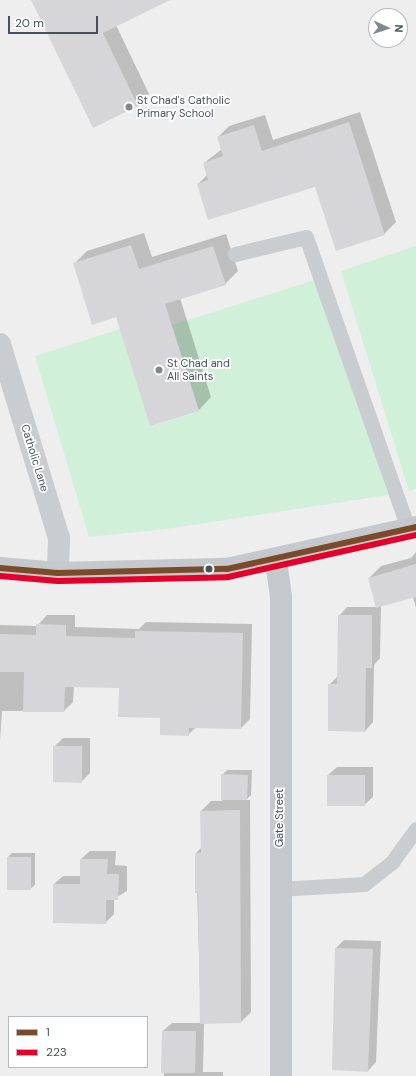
<!DOCTYPE html>
<html>
<head>
<meta charset="utf-8">
<style>
  body { margin:0 }
  #map { position:relative; width:416px; height:1076px; overflow:hidden; background:#efeeee; font-family:"DM Sans",sans-serif }
  div>[style] { position:absolute }
  .green>* { inset:0; background:#d0f0da }
  .shadow>* { inset:0; background:#0003 }
  .building>* { inset:0; background:#d6d6d8 }
  .lane>* { height:15px; margin:-7.5px; padding:0 7.5px; transform-origin:7.5px; border-radius:7.5px; background:#cacdcf }
  .street>* { height:22px; margin:-11px; padding:0 11px; transform-origin:11px; border-radius:11px; background:#cacdcf }
  .primary>* { height:22px; margin:-11px; padding:0 11px; transform-origin:11px; border-radius:11px; background:#c5c9cd }
  .bus-1>* { height:6px; margin:-3px; padding:0 3px; transform-origin:3px; border-radius:3px; background:#7a4b2a }
  .bus-2>* { height:6px; margin:-3px; padding:0 3px; transform-origin:3px; border-radius:3px; background:#e4002b }
  .dots>* { width:11px; height:11px; translate:-50% -50%; box-sizing:border-box; border:2px solid #fff; border-radius:50% }
  span { translate:-50% -50%; white-space:nowrap; text-align:center; line-height:1.15; -webkit-text-stroke:3.5px #fff; paint-order:stroke }
  .poi-label { font-size:11px; color:#44525c }
  .left { translate:0 -50%; text-align:left }
  .street-label { font-size:11px; color:#44525c }
  .legend { position:absolute; left:8px; top:1016px; width:140px; height:52px; box-sizing:border-box; background:#fff; border:1px solid #b4babe; margin:0; padding:5px 7px; list-style:none; font-size:12px; color:#44525c }
  .legend li { display:flex; align-items:center; gap:8px; height:20px }
  .legend b { width:20px; border:1px solid #b4babe }
  .north { position:absolute; left:368px; top:8px; width:40px; height:40px; box-sizing:border-box; background:#fff; border:1px solid #b4babe; border-radius:50%; rotate:93deg; font-size:11px; font-weight:700; line-height:16px; text-align:center; color:#44525c }
  .north::after { content:''; display:block; margin:auto; width:14px; height:18px; background:#80898f; clip-path:polygon(50% 0,100% 100%,50% 72%,0 100%) }
  .scale { position:absolute; left:8px; top:16px; width:90px; height:18px; box-sizing:border-box; border:2px solid #44525c; border-top:0; padding-left:5px; font-size:12px; line-height:14px; white-space:nowrap; color:#44525c; -webkit-text-stroke:3px #fff; paint-order:stroke }
</style>
</head>
<body>
<div id="map">
  <div class="green">
    <i style="clip-path:polygon(416px 246px,416px 489px,409px 491px,341px 271px)"></i>
    <i style="clip-path:polygon(321px 278px,388px 495px,166px 529px,89px 537px,35px 356px,120px 329px,151px 426px,199px 411px,172px 325px)"></i>
  </div>
  <div class="shadow">
    <i style="clip-path:polygon(32px 0,167px 0,116px 25px,149px 94px,138px 105px,94px 127px)"></i>
    <i style="clip-path:polygon(360px 112px,396px 222px,384px 234px,316px 186px,198px 184px,207px 175px,204px 163px,222px 149px,218px 137px,229px 126px,265px 115px,273px 140px)"></i>
    <i style="clip-path:polygon(144px 233px,152px 257px,226px 234px,238px 271px,225px 284px,180px 298px,211px 397px,199px 410px,74px 264px,87px 251px)"></i>
    <i style="clip-path:polygon(416px 552px,416px 608px,413px 597px,381px 606px,380px 658px,374px 665px,373px 722px,365px 731px,329px 685px,338px 676px,339px 616px,347px 607px,377px 607px,369px 578px,381px 566px,411px 558px)"></i>
    <i style="clip-path:polygon(47px 615px,75px 615px,75px 627px,139px 629px,146px 622px,252px 624px,250px 719px,241px 728px,196px 727px,188px 735px,120px 687px,74px 686px,73px 702px,64px 711px,2px 711px,0 741px,0 625px,37px 626px)"></i>
    <i style="clip-path:polygon(63px 738px,90px 738px,90px 773px,81px 782px,54px 747px)"></i>
    <i style="clip-path:polygon(337px 767px,373px 767px,373px 797px,364px 805px,328px 775px)"></i>
    <i style="clip-path:polygon(227px 770px,252px 770px,251px 795px,246px 800px,250px 800px,251px 1012px,241px 1022px,204px 1023px,203px 1072px,223px 1072px,223px 1076px,164px 1076px,163px 1031px,172px 1023px,201px 1023px,196px 853px,202px 847px,201px 811px,211px 801px,222px 801px,222px 775px)"></i>
    <i style="clip-path:polygon(90px 851px,116px 851px,115px 865px,127px 866px,127px 891px,114px 899px,114px 914px,105px 923px,54px 884px,63px 876px,81px 876px,81px 859px)"></i>
    <i style="clip-path:polygon(12px 853px,35px 853px,35px 885px,30px 889px,8px 857px)"></i>
    <i style="clip-path:polygon(344px 940px,381px 941px,376px 1062px,368px 1071px,336px 948px)"></i>
  </div>
  <div class="building">
    <i style="clip-path:polygon(31px 0,170px 0,103px 33px,138px 106px,93px 128px)"></i>
    <i style="clip-path:polygon(349px 122px,385px 235px,336px 251px,315px 187px,208px 220px,197px 184px,208px 180px,203px 163px,223px 156px,217px 137px,254px 125px,262px 151px)"></i>
    <i style="clip-path:polygon(131px 245px,139px 269px,213px 246px,226px 285px,165px 304px,199px 411px,150px 426px,116px 317px,92px 325px,73px 263px)"></i>
    <i style="clip-path:polygon(416px 564px,416px 597px,376px 608px,368px 578px)"></i>
    <i style="clip-path:polygon(338px 615px,372px 615px,372px 668px,366px 668px,365px 732px,328px 731px,328px 684px,337px 684px)"></i>
    <i style="clip-path:polygon(36px 624px,66px 625px,66px 636px,135px 638px,135px 631px,243px 633px,241px 729px,189px 728px,189px 736px,160px 735px,160px 718px,118px 717px,119px 688px,65px 687px,64px 712px,23px 712px,24px 672px,0 672px,0 634px,36px 635px)"></i>
    <i style="clip-path:polygon(53px 746px,82px 746px,82px 783px,53px 782px)"></i>
    <i style="clip-path:polygon(221px 774px,248px 775px,247px 800px,221px 800px)"></i>
    <i style="clip-path:polygon(327px 775px,365px 775px,365px 806px,327px 806px)"></i>
    <i style="clip-path:polygon(240px 810px,241px 1023px,200px 1024px,198px 893px,195px 893px,195px 853px,201px 853px,200px 811px)"></i>
    <i style="clip-path:polygon(7px 857px,31px 857px,31px 890px,7px 890px)"></i>
    <i style="clip-path:polygon(80px 859px,108px 859px,107px 874px,119px 874px,118px 900px,106px 900px,106px 924px,53px 923px,53px 884px,80px 884px)"></i>
    <i style="clip-path:polygon(335px 948px,373px 949px,368px 1072px,332px 1070px)"></i>
    <i style="clip-path:polygon(162px 1031px,196px 1031px,195px 1073px,161px 1073px)"></i>
  </div>
  <div class="lane">
    <i style="left:235px;top:254px;width:73px;rotate:-13.5deg"></i>
    <i style="left:306px;top:237px;width:309px;rotate:70.7deg"></i>
    <i style="left:278px;top:889px;width:86px;rotate:-3.3deg"></i>
    <i style="left:364px;top:884px;width:36px;rotate:-38deg"></i>
    <i style="left:392px;top:862px;width:41px;rotate:-54deg"></i>
  </div>
  <div class="street">
    <i style="left:0;top:344px;width:203px;rotate:73.1deg"></i>
    <i style="left:59px;top:538px;width:35px;rotate:92deg"></i>
  </div>
  <div class="primary">
    <i style="left:276px;top:561px;width:36px;rotate:82deg"></i>
    <i style="left:281px;top:597px;width:479px;rotate:90deg"></i>
    <i style="left:0;top:568px;width:58px;rotate:4.9deg"></i>
    <i style="left:58px;top:573px;width:169px;rotate:-1.4deg"></i>
    <i style="left:227px;top:569px;width:194px;rotate:-12.5deg"></i>
  </div>
  <div class="bus-1">
    <i style="left:0;top:568px;width:58px;rotate:4.9deg"></i>
    <i style="left:58px;top:573px;width:169px;rotate:-1.4deg"></i>
    <i style="left:227px;top:569px;width:194px;rotate:-12.5deg"></i>
  </div>
  <div class="bus-2">
    <i style="left:0;top:576px;width:58px;rotate:4.9deg"></i>
    <i style="left:58px;top:581px;width:170px;rotate:-1.3deg"></i>
    <i style="left:228px;top:577px;width:193px;rotate:-12.6deg"></i>
  </div>
  <div class="dots">
    <i style="left:129px;top:107px;background:#80898f"></i>
    <i style="left:159px;top:370px;background:#80898f"></i>
    <i style="left:209px;top:569px;background:#44525c"></i>
  </div>
  <div class="poi-label">
    <span class="left" style="left:137px;top:107px">St Chad's Catholic<br>Primary School</span>
    <span class="left" style="left:167px;top:370px">St Chad and<br>All Saints</span>
  </div>
  <div class="street-label">
    <span style="left:35px;top:458px;rotate:73deg">Catholic Lane</span>
    <span style="left:279px;top:818px;rotate:-90deg">Gate Street</span>
  </div>
  <ul class="legend">
  <li><b style="height:5px;background:#7a4b2a"></b>1</li>
  <li><b style="height:5px;background:#e4002b"></b>223</li>
  </ul>
  <div class="north">N</div>
  <div class="scale">20 m</div>
</div>
</body>
</html>
